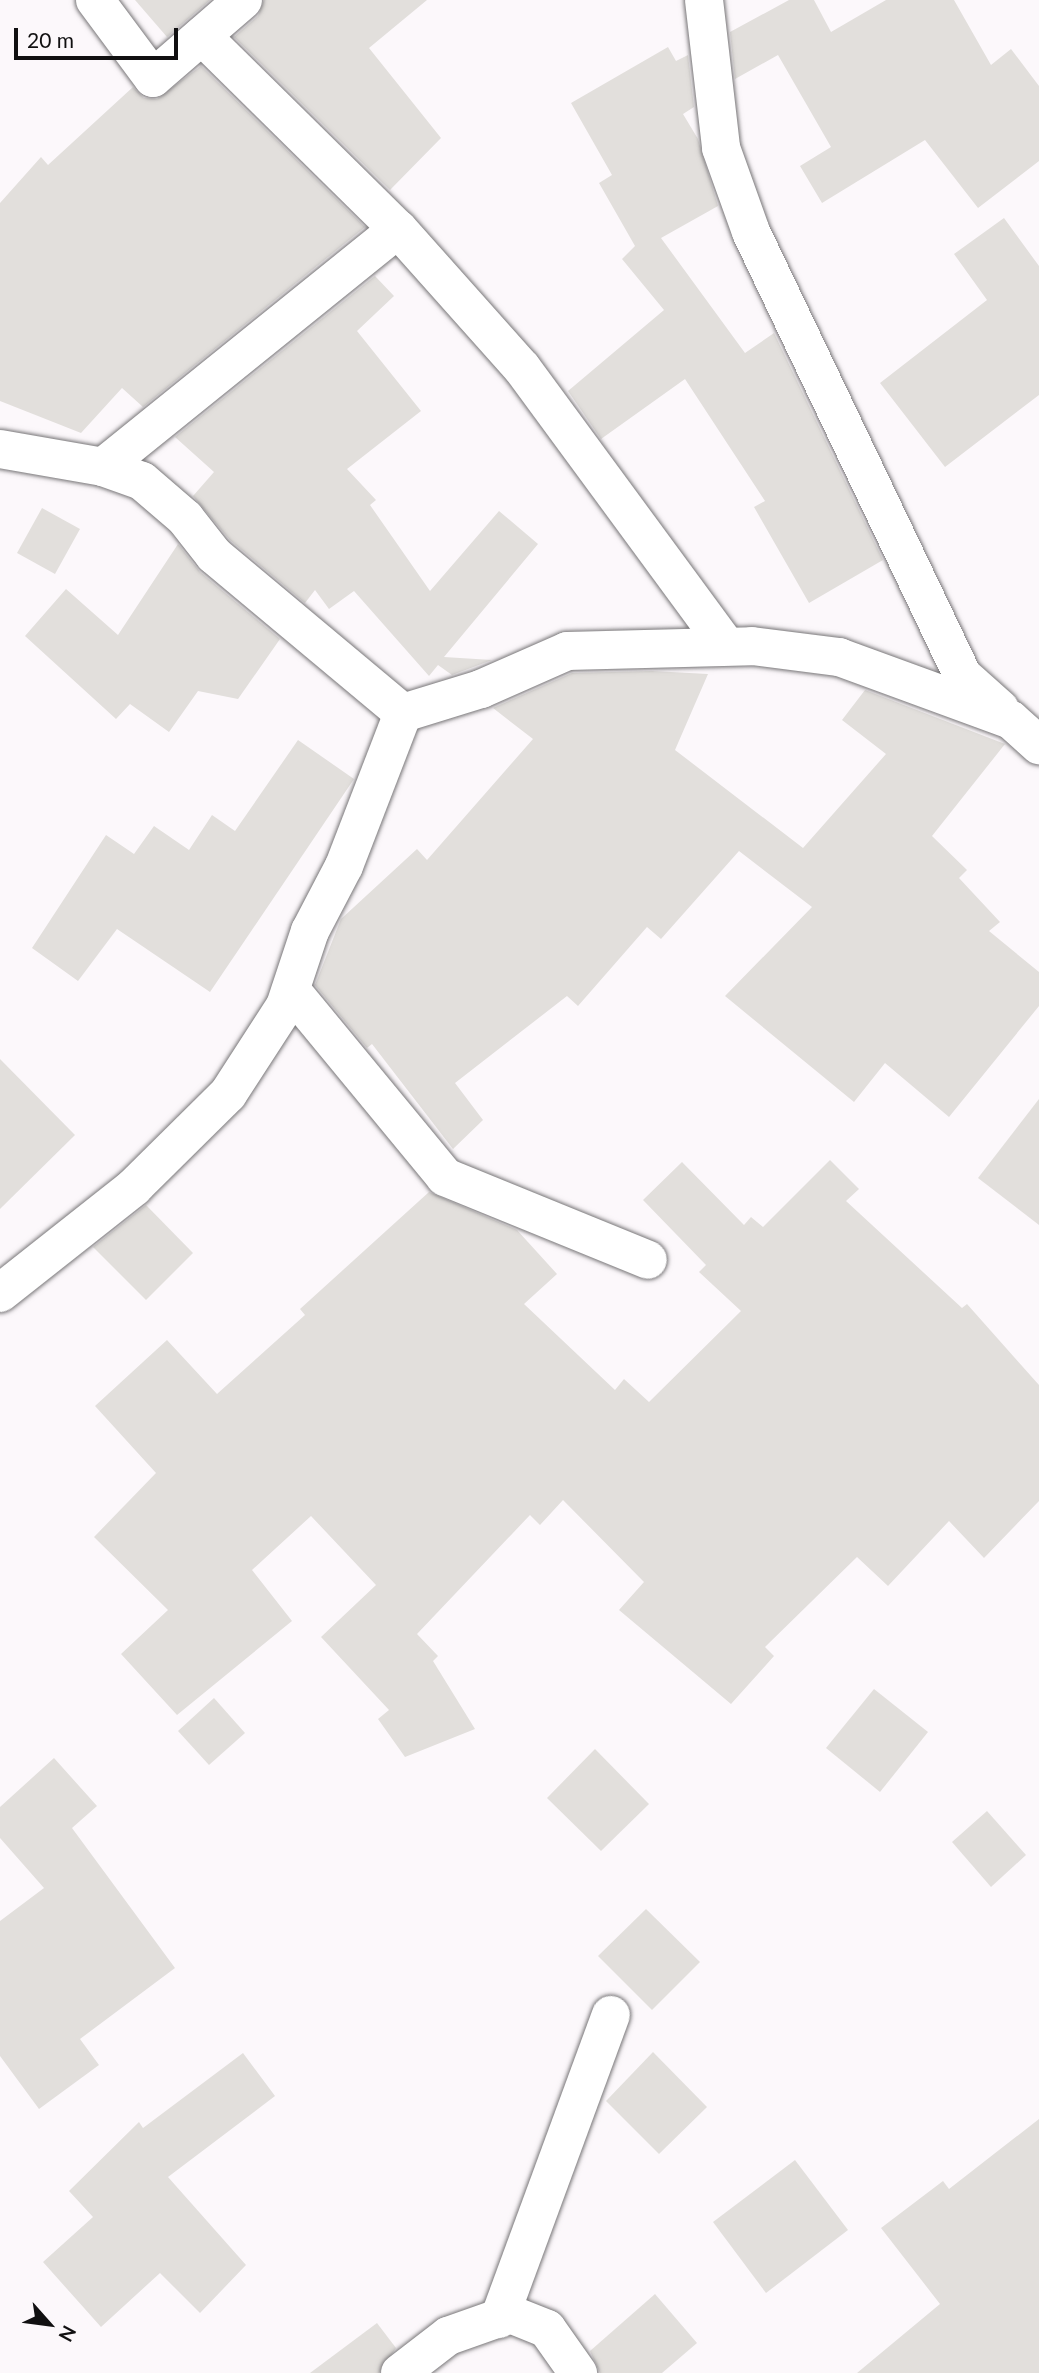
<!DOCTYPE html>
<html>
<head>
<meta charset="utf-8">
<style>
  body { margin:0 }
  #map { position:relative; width:1039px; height:2373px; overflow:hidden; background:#fcf8fb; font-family:Lato,sans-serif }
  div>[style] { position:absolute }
  .building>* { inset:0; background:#e2dfdc }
  .roads { filter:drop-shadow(0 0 2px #787678) drop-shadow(0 0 2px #787678) }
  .minor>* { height:38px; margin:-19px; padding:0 19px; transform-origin:19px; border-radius:19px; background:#fff }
  .secondary>* { height:38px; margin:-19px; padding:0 19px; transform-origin:19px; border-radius:19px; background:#fff }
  span { translate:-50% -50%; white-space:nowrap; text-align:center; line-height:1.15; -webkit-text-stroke:7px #fcf8fb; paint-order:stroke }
  .north { position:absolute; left:14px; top:2289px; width:70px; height:70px; -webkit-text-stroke:5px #fcf8fb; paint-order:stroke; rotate:118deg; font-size:19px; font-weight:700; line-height:28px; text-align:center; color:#111011 }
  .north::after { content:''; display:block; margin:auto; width:24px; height:32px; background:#111011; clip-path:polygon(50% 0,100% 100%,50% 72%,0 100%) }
  .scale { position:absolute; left:14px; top:28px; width:164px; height:32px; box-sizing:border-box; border:4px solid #111011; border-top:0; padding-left:9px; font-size:21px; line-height:24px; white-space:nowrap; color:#111011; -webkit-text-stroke:5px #fcf8fb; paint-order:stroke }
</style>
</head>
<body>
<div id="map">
  <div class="building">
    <i style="clip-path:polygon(135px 0,210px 0,167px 37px)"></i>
    <i style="clip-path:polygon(264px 0,427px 0,369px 48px,441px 138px,390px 190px,234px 37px,258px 16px)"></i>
    <i style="clip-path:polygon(789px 0,814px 0,831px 32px,886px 0,954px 0,991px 65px,1011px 49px,1039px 86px,1039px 161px,978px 208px,925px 140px,822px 203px,800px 166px,831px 147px,778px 55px,735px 79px,730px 32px)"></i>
    <i style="clip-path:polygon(668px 47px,676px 61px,688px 55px,694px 107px,683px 114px,698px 139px,718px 206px,661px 238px,745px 353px,774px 333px,883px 560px,809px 603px,754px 507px,765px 501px,685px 379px,601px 439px,568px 391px,664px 310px,622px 259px,635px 246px,599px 183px,612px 175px,571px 103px)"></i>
    <i style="clip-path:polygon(201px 66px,365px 227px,143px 407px,122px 388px,81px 433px,0 401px,0 203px,41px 157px,48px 165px,133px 87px,144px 98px,157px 99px)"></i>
    <i style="clip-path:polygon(1004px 218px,1039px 266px,1039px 395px,945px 467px,880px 383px,987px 300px,954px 254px)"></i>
    <i style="clip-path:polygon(375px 276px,394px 296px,357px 331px,421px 411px,347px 469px,376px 500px,370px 505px,430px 591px,499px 511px,538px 544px,444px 657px,492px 660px,452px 675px,438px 665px,429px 676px,354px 591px,329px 609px,315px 590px,305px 603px,230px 540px,193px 496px,214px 472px,175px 437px)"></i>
    <i style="clip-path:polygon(42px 508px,80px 529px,55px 574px,17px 553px)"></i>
    <i style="clip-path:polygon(178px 544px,200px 572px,280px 639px,238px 699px,198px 691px,169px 732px,130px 704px,116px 719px,25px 636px,66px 589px,118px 635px)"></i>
    <i style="clip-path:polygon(652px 671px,708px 674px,675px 750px,803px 848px,886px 754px,842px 720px,865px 690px,1005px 744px,932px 836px,967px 870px,959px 878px,1000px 922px,989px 931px,1039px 972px,1039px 1006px,949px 1117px,885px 1063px,854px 1102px,725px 996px,812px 907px,739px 851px,661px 939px,647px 927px,578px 1006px,567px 996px,455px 1083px,483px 1120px,453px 1149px,372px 1044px,367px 1048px,315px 985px,341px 919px,417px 849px,427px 860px,533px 739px,493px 708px,572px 673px)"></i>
    <i style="clip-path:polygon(298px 740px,354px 779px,210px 992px,117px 929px,78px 981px,32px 948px,106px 835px,134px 854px,154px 826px,189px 850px,212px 815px,235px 831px)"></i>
    <i style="clip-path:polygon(0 1059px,75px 1135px,0 1209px)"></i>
    <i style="clip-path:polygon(1039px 1099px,1039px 1225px,978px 1178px)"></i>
    <i style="clip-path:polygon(830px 1160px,859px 1189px,846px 1201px,962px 1308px,967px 1304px,1039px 1385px,1039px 1501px,984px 1558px,949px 1521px,888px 1586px,857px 1557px,765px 1647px,774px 1656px,731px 1704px,619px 1610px,644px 1582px,563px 1500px,540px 1525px,530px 1515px,417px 1634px,438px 1656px,433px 1661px,475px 1729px,405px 1757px,378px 1719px,389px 1710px,321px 1637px,376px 1585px,311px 1516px,252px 1570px,292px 1621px,177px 1715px,121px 1654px,168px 1610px,94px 1537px,156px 1473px,95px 1406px,167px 1340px,217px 1394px,305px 1315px,300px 1309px,429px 1192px,517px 1230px,557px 1274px,524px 1304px,615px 1390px,624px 1379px,649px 1402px,741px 1311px,699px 1272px,706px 1265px,643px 1200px,682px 1162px,744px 1225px,751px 1217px,763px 1227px)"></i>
    <i style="clip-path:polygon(146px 1205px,193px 1253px,146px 1300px,93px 1247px)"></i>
    <i style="clip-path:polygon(874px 1689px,928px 1732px,880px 1792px,826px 1748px)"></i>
    <i style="clip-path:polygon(214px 1698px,245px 1733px,209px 1765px,178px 1731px)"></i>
    <i style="clip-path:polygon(595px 1749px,649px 1804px,601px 1851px,547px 1798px)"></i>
    <i style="clip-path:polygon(54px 1758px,97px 1806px,72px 1828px,175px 1968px,80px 2039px,99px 2065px,39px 2109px,0 2056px,0 1921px,44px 1888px,0 1838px,0 1807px)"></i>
    <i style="clip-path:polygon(987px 1811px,1026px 1855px,991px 1887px,952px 1842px)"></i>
    <i style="clip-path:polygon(646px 1909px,700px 1962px,652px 2010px,598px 1956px)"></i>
    <i style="clip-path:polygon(653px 2052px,707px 2107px,659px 2154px,606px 2101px)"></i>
    <i style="clip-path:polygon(243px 2053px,275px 2096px,168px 2177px,246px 2265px,200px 2313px,160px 2273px,101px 2327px,43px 2262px,93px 2217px,69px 2191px,139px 2122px,143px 2128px)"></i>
    <i style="clip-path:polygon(1039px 2119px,1039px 2373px,857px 2373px,940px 2304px,881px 2228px,943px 2181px,949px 2189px)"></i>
    <i style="clip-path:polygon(795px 2160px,848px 2230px,766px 2293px,713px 2222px)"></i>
    <i style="clip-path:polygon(655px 2294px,697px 2343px,662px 2373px,600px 2373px,590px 2351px)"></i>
    <i style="clip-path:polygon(377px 2323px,396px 2348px,379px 2373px,310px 2373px)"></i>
  </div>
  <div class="roads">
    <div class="minor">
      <i style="left:95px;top:0;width:97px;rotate:53.4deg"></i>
      <i style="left:153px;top:78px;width:119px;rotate:-40.9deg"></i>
      <i style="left:704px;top:0;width:149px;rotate:83.4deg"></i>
      <i style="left:721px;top:148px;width:89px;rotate:70.3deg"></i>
      <i style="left:751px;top:232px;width:491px;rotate:64.5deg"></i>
      <i style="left:962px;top:675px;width:51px;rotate:41.8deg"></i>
      <i style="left:202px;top:36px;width:275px;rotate:44.6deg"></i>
      <i style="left:0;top:449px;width:105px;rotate:9.9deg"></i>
      <i style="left:103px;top:467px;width:41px;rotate:19.7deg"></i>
      <i style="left:142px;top:481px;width:57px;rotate:40.7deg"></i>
      <i style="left:185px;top:518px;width:47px;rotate:51.9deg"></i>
      <i style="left:214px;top:555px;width:246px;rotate:39.9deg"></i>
      <i style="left:103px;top:467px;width:379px;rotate:-38.9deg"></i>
      <i style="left:398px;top:229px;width:186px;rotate:48.3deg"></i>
      <i style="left:522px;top:368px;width:345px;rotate:53.7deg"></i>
      <i style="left:291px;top:990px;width:242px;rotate:50.5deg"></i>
      <i style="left:445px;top:1177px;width:219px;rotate:22.2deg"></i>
      <i style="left:0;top:1293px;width:171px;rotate:-38.3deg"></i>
      <i style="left:134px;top:1187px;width:132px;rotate:-44.7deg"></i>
      <i style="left:228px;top:1094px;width:105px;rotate:-57.1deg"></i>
      <i style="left:285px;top:1006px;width:79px;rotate:-71.6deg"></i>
      <i style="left:310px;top:931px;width:73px;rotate:-62.4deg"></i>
      <i style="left:344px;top:866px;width:164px;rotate:-68.9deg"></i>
      <i style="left:403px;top:713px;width:82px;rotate:-17.1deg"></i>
      <i style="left:481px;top:689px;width:94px;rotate:-23.8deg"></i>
      <i style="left:567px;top:651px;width:185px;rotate:-1.5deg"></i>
      <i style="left:752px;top:646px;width:88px;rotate:7.2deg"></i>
      <i style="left:839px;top:657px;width:183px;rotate:20.1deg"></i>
      <i style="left:499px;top:2319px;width:324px;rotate:-69.8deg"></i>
      <i style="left:400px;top:2373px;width:61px;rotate:-37.6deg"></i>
      <i style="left:448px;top:2336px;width:66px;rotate:-19.5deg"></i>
      <i style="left:510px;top:2314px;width:40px;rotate:22deg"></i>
      <i style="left:547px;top:2329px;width:54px;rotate:54.8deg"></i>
    </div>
    <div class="secondary">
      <i style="left:1011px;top:720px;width:38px;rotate:42deg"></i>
    </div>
  </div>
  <div class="north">N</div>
  <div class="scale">20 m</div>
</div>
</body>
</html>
